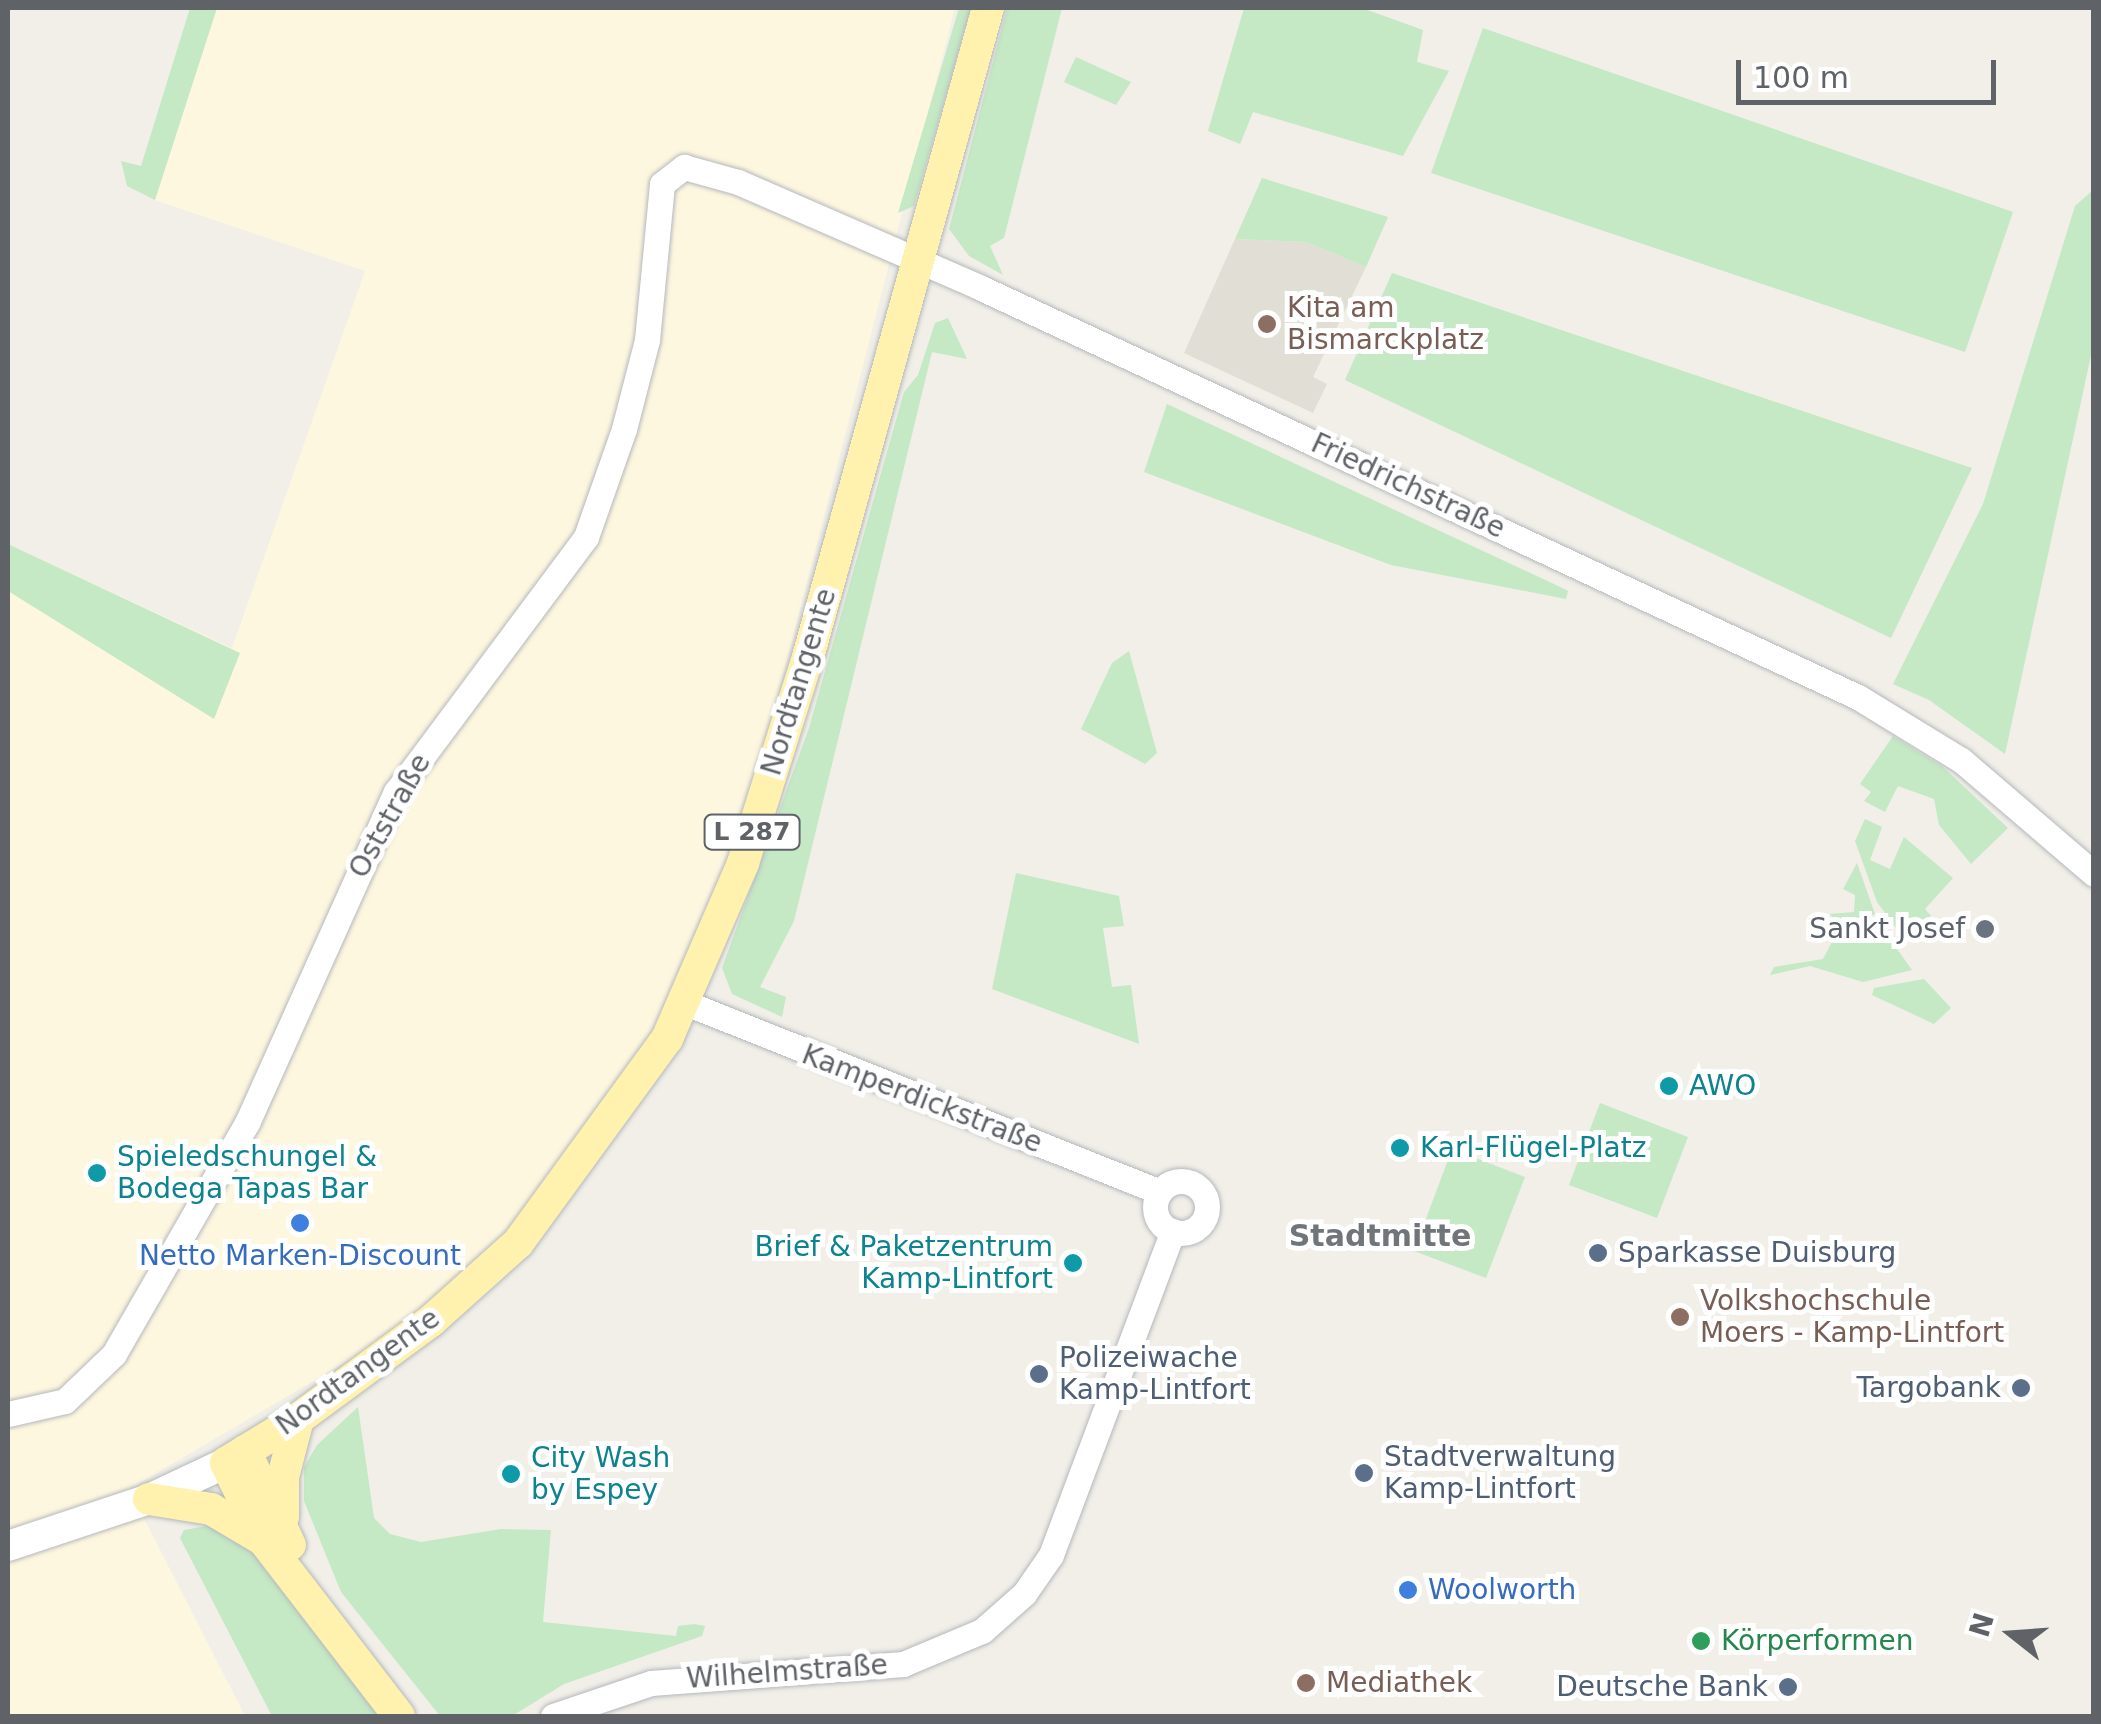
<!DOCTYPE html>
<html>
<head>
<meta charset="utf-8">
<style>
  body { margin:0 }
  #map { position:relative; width:2101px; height:1724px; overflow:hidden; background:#f1efe8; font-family:"DejaVu Sans",sans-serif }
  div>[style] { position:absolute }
  .commercial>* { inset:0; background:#fef7e0 }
  .education>* { inset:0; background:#e1ded6 }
  .green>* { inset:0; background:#c5e8c5 }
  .roads { filter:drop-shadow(0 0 2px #b5b8bc) drop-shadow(0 0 2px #b5b8bc) }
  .tertiary>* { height:25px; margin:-12.5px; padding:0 12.5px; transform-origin:12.5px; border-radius:12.5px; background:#fff }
  .tertiary>.ring { margin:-12.5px; padding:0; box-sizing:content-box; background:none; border:25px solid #fff; border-radius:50% }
  .secondary>* { height:30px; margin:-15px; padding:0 15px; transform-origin:15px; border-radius:15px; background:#fff }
  .primary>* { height:32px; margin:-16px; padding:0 16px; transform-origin:16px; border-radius:16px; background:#fff2af }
  .dots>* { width:28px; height:28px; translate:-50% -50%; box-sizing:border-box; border:5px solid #fff; border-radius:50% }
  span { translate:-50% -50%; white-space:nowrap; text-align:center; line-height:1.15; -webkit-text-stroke:10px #fff; paint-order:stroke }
  .shield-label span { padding:2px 8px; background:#fff; border:2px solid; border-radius:8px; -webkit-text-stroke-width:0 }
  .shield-label { font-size:25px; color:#5f6368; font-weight:700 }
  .education-label { font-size:28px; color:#785e54 }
  .left { translate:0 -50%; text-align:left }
  .street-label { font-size:28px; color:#5f6368 }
  .worship-label { font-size:28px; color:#5b616d }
  .right { translate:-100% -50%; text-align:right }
  .culture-label { font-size:28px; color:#0d838f }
  .service-label { font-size:28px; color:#4e5e75 }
  .shop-label { font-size:28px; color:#366cbe }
  .leisure-label { font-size:28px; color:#27864d }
  .neighbourhood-label { font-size:30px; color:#70757a; font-weight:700 }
  .frame { position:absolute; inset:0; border:10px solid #5f6368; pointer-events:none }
  .north { position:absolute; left:1961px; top:1584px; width:100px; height:100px; -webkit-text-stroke:8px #fff; paint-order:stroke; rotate:287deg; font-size:28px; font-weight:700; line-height:40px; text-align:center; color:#5f6368 }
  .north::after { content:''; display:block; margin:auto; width:35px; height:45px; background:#5f6368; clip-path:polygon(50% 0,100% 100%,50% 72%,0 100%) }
  .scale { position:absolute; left:1736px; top:60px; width:260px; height:45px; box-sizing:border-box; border:5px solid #5f6368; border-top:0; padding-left:12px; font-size:30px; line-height:35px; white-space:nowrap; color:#5f6368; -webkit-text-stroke:8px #fff; paint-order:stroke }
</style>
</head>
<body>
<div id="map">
  <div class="commercial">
    <i style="clip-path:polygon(217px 8px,955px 8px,736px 858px,674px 1004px,488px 1257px,368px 1349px,129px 1489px,245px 1716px,8px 1716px,8px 544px,232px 648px,365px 271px,155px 200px)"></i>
  </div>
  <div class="education">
    <i style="clip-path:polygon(1235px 239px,1306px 242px,1366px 267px,1313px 377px,1327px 384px,1313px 413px,1184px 353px)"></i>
  </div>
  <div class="green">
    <i style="clip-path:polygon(190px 8px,217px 8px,155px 200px,127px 186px,121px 161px,141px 166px)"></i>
    <i style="clip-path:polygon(959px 8px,971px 8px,914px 206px,898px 213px)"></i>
    <i style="clip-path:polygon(1007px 8px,1062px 8px,1004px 238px,990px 246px,1003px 275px,969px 256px,949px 229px)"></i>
    <i style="clip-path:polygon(1244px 8px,1362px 8px,1423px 30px,1417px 62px,1449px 71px,1403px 156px,1253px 112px,1240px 144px,1208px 131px)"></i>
    <i style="clip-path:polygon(1483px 28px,2013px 212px,1965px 352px,1431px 173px)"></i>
    <i style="clip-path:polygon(1076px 57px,1131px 82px,1116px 105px,1064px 82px)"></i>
    <i style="clip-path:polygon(1262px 178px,1388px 217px,1366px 267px,1306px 242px,1235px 239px)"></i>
    <i style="clip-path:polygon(2093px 190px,2093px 346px,2005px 754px,1929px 700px,1893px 684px,1983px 504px,2075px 206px)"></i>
    <i style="clip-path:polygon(1392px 273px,1972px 468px,1891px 638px,1345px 380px)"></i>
    <i style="clip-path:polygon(948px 318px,967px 359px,932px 352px,794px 921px,760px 987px,786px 997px,782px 1017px,732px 994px,722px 968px,809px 728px,904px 392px,918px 375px,935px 323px)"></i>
    <i style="clip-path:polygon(1167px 404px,1554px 584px,1568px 591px,1566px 599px,1391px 565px,1144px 472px)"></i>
    <i style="clip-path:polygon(8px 544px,240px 653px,214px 719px,8px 591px)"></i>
    <i style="clip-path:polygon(1129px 651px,1157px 753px,1145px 764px,1081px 729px,1112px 663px)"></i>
    <i style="clip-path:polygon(1893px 736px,1943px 767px,2008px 828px,1971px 864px,1939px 825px,1934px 799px,1898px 786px,1885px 812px,1864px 801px,1871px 792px,1860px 784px)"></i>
    <i style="clip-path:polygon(1865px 819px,1882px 827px,1870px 860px,1890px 869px,1904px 837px,1953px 878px,1925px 909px,1931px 916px,1913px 930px,1896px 928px,1877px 902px,1855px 841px)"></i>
    <i style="clip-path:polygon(1857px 863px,1875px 914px,1840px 928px,1830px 914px,1854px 912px,1855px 895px,1843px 889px)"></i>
    <i style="clip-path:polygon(1016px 873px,1119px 896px,1124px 926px,1103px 928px,1112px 987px,1131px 985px,1139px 1044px,992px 989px)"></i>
    <i style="clip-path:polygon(1881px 923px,1901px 943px,1897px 949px,1912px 970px,1863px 982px,1810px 966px,1770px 975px,1774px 967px,1823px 959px,1834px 938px)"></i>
    <i style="clip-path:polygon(1924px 979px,1951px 1008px,1934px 1024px,1872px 995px,1874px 988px)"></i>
    <i style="clip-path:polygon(1600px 1103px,1688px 1137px,1657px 1218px,1569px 1185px)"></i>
    <i style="clip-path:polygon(1452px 1149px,1525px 1177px,1486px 1278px,1414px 1251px)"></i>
    <i style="clip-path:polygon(358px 1407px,374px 1518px,390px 1534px,421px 1542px,501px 1529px,551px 1530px,543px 1622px,676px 1636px,678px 1626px,694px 1624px,705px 1626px,702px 1636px,564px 1684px,512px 1716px,440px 1716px,341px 1592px,304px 1501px,304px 1467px,317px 1445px)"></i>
    <i style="clip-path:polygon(228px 1522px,282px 1584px,378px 1716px,272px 1716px,180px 1538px,184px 1530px)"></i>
  </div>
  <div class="roads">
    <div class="tertiary">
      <i style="left:686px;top:1003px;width:510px;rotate:21.74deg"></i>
      <i class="ring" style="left:1155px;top:1181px;width:27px;height:27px"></i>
      <i style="left:8px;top:1414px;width:58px;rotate:-12.8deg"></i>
      <i style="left:65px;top:1401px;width:68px;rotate:-43.8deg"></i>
      <i style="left:114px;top:1354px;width:267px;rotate:-60.1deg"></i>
      <i style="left:247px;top:1123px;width:363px;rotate:-65.8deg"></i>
      <i style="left:396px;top:792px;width:318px;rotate:-53.3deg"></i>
      <i style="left:586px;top:537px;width:114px;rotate:-70.6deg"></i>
      <i style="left:624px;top:429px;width:92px;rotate:-75.5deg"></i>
      <i style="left:647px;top:340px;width:157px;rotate:-84.5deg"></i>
      <i style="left:662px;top:184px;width:28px;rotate:-38deg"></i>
      <i style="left:684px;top:167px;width:56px;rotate:15.5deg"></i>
      <i style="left:738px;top:182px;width:263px;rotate:23.5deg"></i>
      <i style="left:979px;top:287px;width:970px;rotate:25.01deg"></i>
      <i style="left:1858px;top:697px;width:121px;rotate:31.5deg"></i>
      <i style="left:1961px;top:760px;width:175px;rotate:40.6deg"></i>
      <i style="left:553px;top:1716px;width:103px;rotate:-18.6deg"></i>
      <i style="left:651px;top:1683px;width:253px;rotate:-4.3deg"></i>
      <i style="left:903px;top:1664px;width:86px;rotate:-22.7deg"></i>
      <i style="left:982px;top:1631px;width:56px;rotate:-41.4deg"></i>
      <i style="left:1024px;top:1594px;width:47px;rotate:-55.3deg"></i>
      <i style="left:1051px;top:1555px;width:346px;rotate:-69.4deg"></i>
    </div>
    <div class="secondary">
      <i style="left:8px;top:1546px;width:149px;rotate:-18.4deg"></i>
      <i style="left:149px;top:1499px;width:85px;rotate:-25.1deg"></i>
    </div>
    <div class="primary">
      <i style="left:245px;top:1451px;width:104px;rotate:64.4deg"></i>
      <i style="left:149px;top:1499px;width:63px;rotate:9.2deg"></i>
      <i style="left:211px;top:1509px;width:57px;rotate:30.6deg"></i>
      <i style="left:283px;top:1517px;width:40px;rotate:-90deg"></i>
      <i style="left:283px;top:1477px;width:60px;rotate:-75.5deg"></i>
      <i style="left:399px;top:1716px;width:221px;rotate:-127.6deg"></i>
      <i style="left:264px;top:1541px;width:87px;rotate:-116deg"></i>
      <i style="left:226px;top:1463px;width:84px;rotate:-31.4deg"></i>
      <i style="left:298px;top:1419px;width:165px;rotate:-36.4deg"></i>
      <i style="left:431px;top:1321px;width:117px;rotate:-41.9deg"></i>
      <i style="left:518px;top:1243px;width:253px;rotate:-53.9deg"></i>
      <i style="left:667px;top:1039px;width:192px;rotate:-66.6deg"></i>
      <i style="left:743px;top:863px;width:216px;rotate:-72.5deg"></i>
      <i style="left:808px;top:657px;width:673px;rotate:-74.5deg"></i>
    </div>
  </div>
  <div class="dots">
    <i style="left:1267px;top:324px;background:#8d6e63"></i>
    <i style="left:1985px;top:929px;background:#6b7280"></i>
    <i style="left:1669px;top:1086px;background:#0f9aa8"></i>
    <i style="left:1400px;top:1148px;background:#0f9aa8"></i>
    <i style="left:97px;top:1173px;background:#0f9aa8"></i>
    <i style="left:300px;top:1223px;background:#3f7fe0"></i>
    <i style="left:1598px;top:1253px;background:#5c6f8a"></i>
    <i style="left:1073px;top:1263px;background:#0f9aa8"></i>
    <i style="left:1680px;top:1317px;background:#8d6e63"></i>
    <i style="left:1039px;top:1374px;background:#5c6f8a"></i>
    <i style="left:2021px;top:1388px;background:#5c6f8a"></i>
    <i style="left:1364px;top:1473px;background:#5c6f8a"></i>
    <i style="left:511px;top:1474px;background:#0f9aa8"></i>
    <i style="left:1408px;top:1590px;background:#3f7fe0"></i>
    <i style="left:1701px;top:1641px;background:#2e9e5b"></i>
    <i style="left:1306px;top:1683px;background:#8d6e63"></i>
    <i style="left:1788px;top:1687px;background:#5c6f8a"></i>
  </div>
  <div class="shield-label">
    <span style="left:752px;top:832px">L 287</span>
  </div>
  <div class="education-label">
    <span class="left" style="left:1287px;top:324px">Kita am<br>Bismarckplatz</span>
    <span class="left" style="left:1700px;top:1317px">Volkshochschule<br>Moers - Kamp-Lintfort</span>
    <span class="left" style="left:1326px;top:1683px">Mediathek</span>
  </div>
  <div class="street-label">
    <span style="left:1408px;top:486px;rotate:25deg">Friedrichstraße</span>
    <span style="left:799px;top:682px;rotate:-73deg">Nordtangente</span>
    <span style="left:390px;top:816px;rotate:-61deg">Oststraße</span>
    <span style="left:922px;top:1099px;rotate:21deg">Kamperdickstraße</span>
    <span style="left:358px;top:1372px;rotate:-36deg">Nordtangente</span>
    <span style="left:787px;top:1672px;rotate:-4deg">Wilhelmstraße</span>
  </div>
  <div class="worship-label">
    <span class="right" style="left:1965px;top:929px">Sankt Josef</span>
  </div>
  <div class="culture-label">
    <span class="left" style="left:1689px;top:1086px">AWO</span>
    <span class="left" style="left:1420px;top:1148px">Karl-Flügel-Platz</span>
    <span class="left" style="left:117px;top:1173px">Spieledschungel &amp;<br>Bodega Tapas Bar</span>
    <span class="right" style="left:1053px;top:1263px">Brief &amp; Paketzentrum<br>Kamp-Lintfort</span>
    <span class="left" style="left:531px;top:1474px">City Wash<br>by Espey</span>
  </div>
  <div class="service-label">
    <span class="left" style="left:1618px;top:1253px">Sparkasse Duisburg</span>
    <span class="left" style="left:1059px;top:1374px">Polizeiwache<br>Kamp-Lintfort</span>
    <span class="right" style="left:2001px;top:1388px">Targobank</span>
    <span class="left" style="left:1384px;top:1473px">Stadtverwaltung<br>Kamp-Lintfort</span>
    <span class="right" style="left:1768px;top:1687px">Deutsche Bank</span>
  </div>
  <div class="shop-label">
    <span style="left:300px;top:1256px">Netto Marken-Discount</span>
    <span class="left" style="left:1428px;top:1590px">Woolworth</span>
  </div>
  <div class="leisure-label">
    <span class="left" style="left:1721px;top:1641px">Körperformen</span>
  </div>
  <div class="neighbourhood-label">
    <span style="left:1380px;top:1236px">Stadtmitte</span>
  </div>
  <div class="frame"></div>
  <div class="north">N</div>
  <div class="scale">100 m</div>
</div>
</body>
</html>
